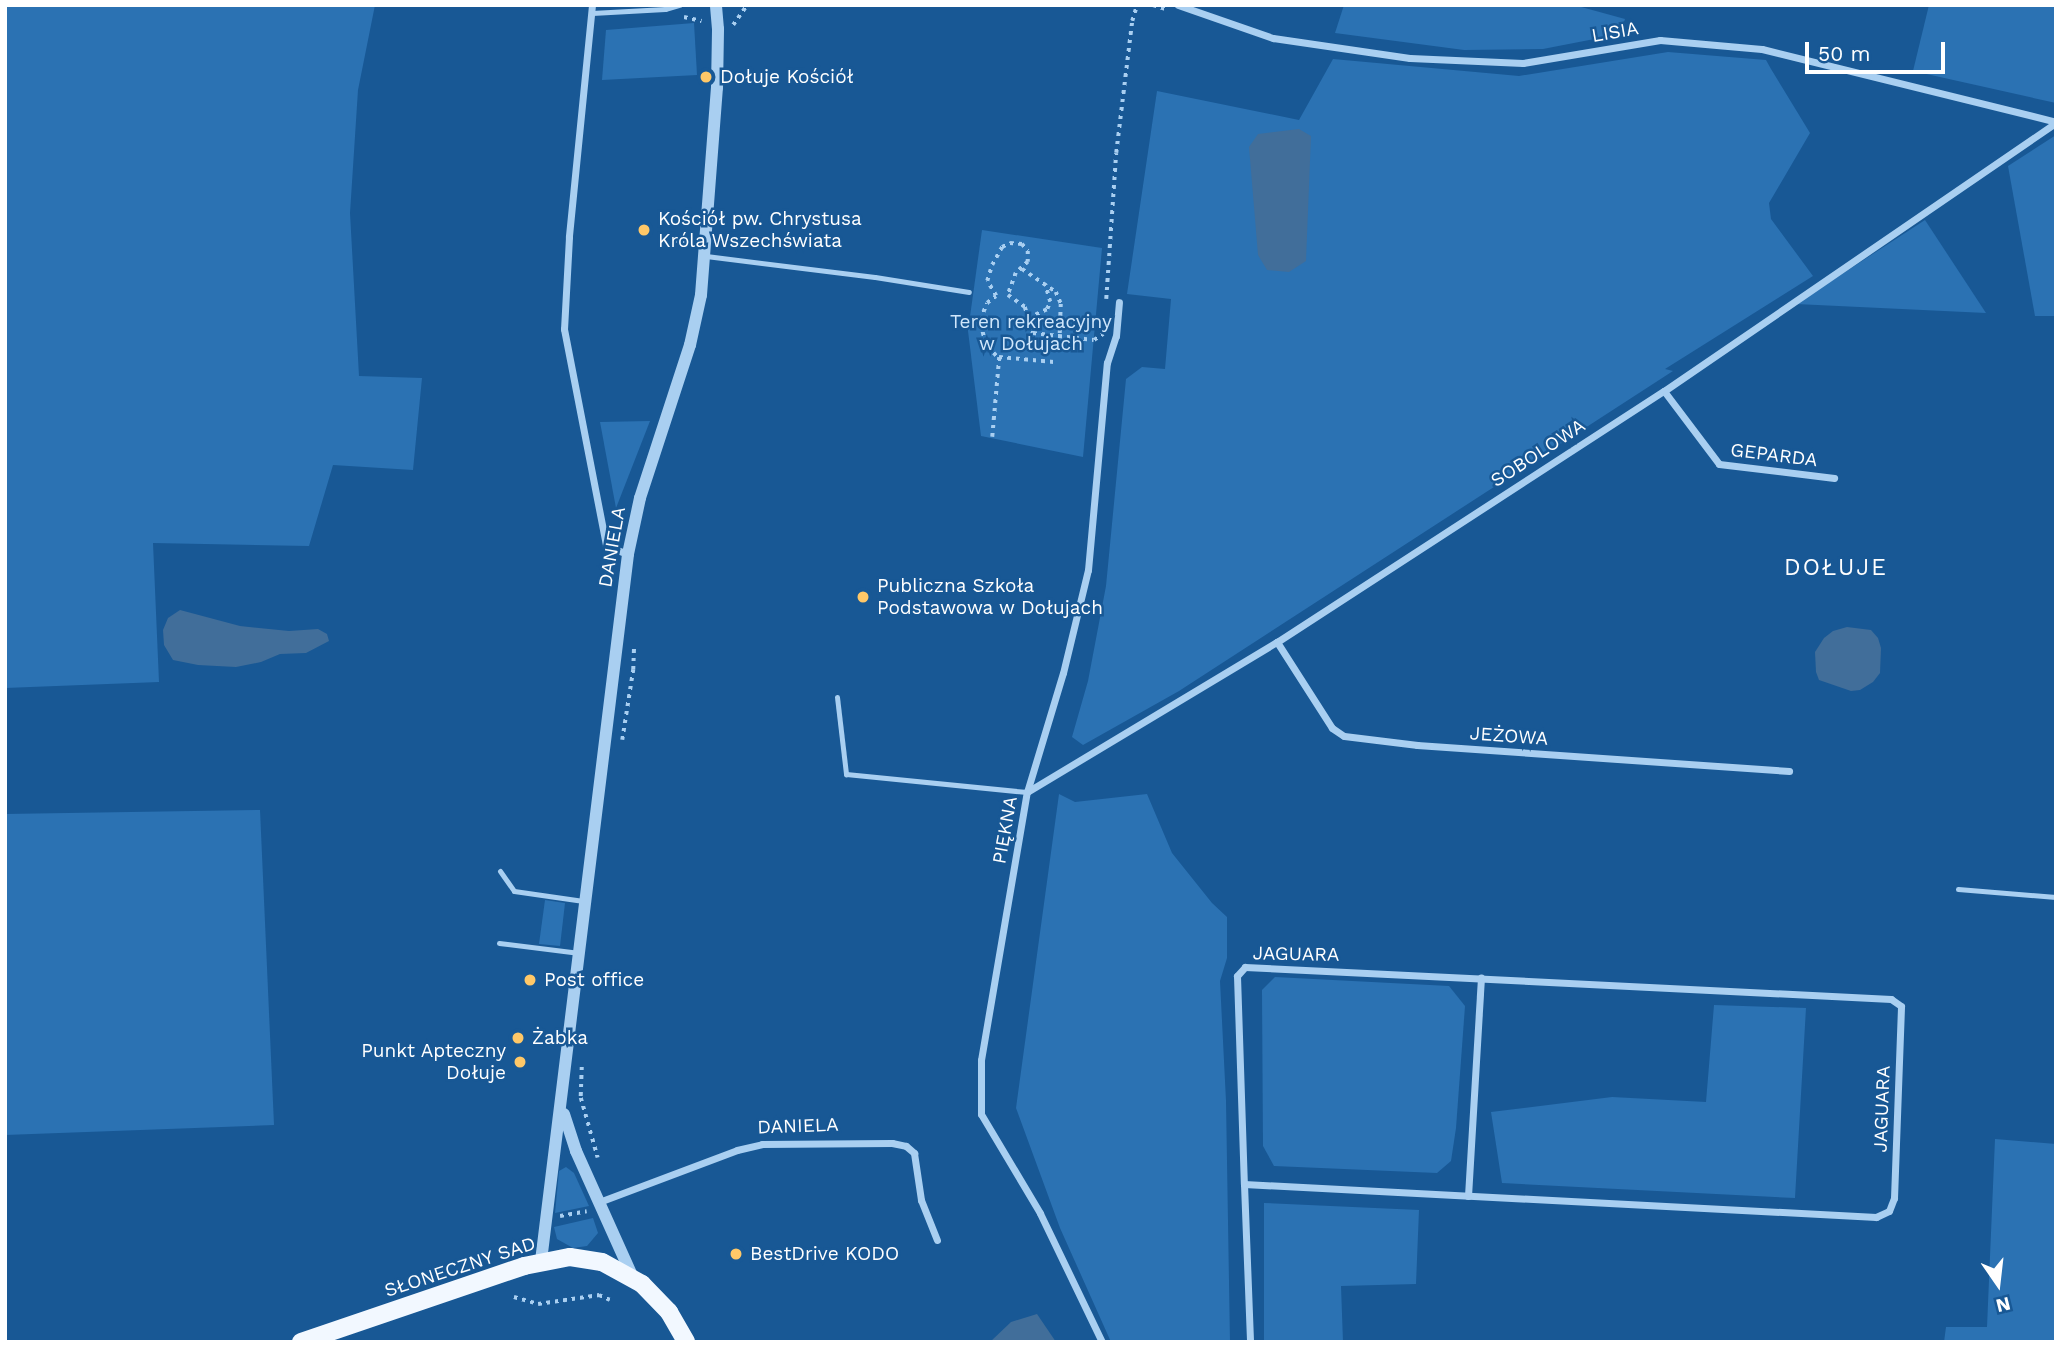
<!DOCTYPE html>
<html>
<head>
<meta charset="utf-8">
<style>
  body { margin:0 }
  #map { position:relative; width:2061px; height:1347px; overflow:hidden; background:#185895; font-family:"Work Sans",sans-serif }
  div>[style] { position:absolute }
  .green>* { inset:0; background:#2b72b3 }
  .water>* { inset:0; background:#416e9a }
  .path>* { height:3.5px; margin-top:-1.75px; transform-origin:0; background:repeating-linear-gradient(90deg,#a9cff1 0 3.5px,transparent 0 8.5px) }
  .service>* { height:5px; margin:-2.5px; padding:0 2.5px; transform-origin:2.5px; border-radius:2.5px; background:#a9cff1 }
  .minor>* { height:7px; margin:-3.5px; padding:0 3.5px; transform-origin:3.5px; border-radius:3.5px; background:#a9cff1 }
  .tertiary>* { height:12px; margin:-6px; padding:0 6px; transform-origin:6px; border-radius:6px; background:#a9cff1 }
  .primary>* { height:18px; margin:-9px; padding:0 9px; transform-origin:9px; border-radius:9px; background:#f2f8ff }
  .dots>* { width:19px; height:19px; translate:-50% -50%; box-sizing:border-box; border:4px solid #185895; border-radius:50% }
  span { translate:-50% -50%; white-space:nowrap; text-align:center; line-height:1.15; -webkit-text-stroke:5px #185895; paint-order:stroke }
  .street-label { font-size:19px; color:#fff }
  .poi-label { font-size:19px; color:#fff }
  .left { translate:0 -50%; text-align:left }
  .right { translate:-100% -50%; text-align:right }
  .park-label { font-size:19px; color:#d0e7fc }
  .quarter-label { font-size:23px; color:#fff; letter-spacing:2px }
  .frame { position:absolute; inset:0; border:7px solid #fff; pointer-events:none }
  .north { position:absolute; left:1963px; top:1249px; width:70px; height:70px; -webkit-text-stroke:5px #185895; paint-order:stroke; rotate:166deg; font-size:19px; font-weight:700; line-height:28px; text-align:center; color:#fff }
  .north::after { content:''; display:block; margin:auto; width:24px; height:32px; background:#fff; clip-path:polygon(50% 0,100% 100%,50% 72%,0 100%) }
  .scale { position:absolute; left:1805px; top:42px; width:140px; height:32px; box-sizing:border-box; border:4px solid #fff; border-top:0; padding-left:9px; font-size:21px; line-height:24px; white-space:nowrap; color:#fff; -webkit-text-stroke:5px #185895; paint-order:stroke }
</style>
</head>
<body>
<div id="map">
  <div class="green">
    <i style="clip-path:polygon(5px 5px,375px 5px,358px 90px,350px 213px,359px 376px,422px 378px,413px 470px,333px 465px,309px 546px,153px 543px,159px 682px,5px 688px)"></i>
    <i style="clip-path:polygon(1344px 5px,1574px 5px,1625px 19px,1620px 34px,1543px 49px,1464px 50px,1335px 33px)"></i>
    <i style="clip-path:polygon(1929px 5px,2056px 5px,2056px 103px,1913px 71px)"></i>
    <i style="clip-path:polygon(694px 23px,697px 75px,602px 80px,606px 30px)"></i>
    <i style="clip-path:polygon(1668px 52px,1766px 60px,1771px 69px,1810px 133px,1769px 203px,1771px 219px,1813px 276px,1665px 369px,1673px 371px,1179px 691px,1083px 745px,1072px 737px,1088px 681px,1106px 586px,1126px 379px,1142px 367px,1165px 369px,1171px 299px,1127px 294px,1157px 91px,1299px 120px,1333px 59px,1519px 76px)"></i>
    <i style="clip-path:polygon(2056px 135px,2056px 316px,2035px 316px,2008px 166px)"></i>
    <i style="clip-path:polygon(1925px 220px,1986px 313px,1796px 304px)"></i>
    <i style="clip-path:polygon(982px 230px,1102px 248px,1083px 457px,981px 436px,968px 331px)"></i>
    <i style="clip-path:polygon(650px 421px,616px 508px,600px 422px)"></i>
    <i style="clip-path:polygon(1059px 794px,1075px 802px,1147px 794px,1172px 853px,1212px 903px,1227px 917px,1227px 958px,1220px 981px,1226px 1101px,1230px 1342px,1111px 1342px,1060px 1228px,1016px 1108px)"></i>
    <i style="clip-path:polygon(260px 810px,274px 1125px,5px 1135px,5px 814px)"></i>
    <i style="clip-path:polygon(545px 900px,565px 903px,560px 946px,539px 944px)"></i>
    <i style="clip-path:polygon(1275px 977px,1449px 986px,1465px 1006px,1456px 1128px,1451px 1161px,1437px 1173px,1274px 1166px,1263px 1146px,1262px 990px)"></i>
    <i style="clip-path:polygon(1714px 1005px,1806px 1008px,1795px 1198px,1502px 1183px,1491px 1112px,1612px 1097px,1706px 1102px)"></i>
    <i style="clip-path:polygon(1995px 1139px,2056px 1144px,2056px 1342px,1944px 1342px,1946px 1327px,1987px 1327px)"></i>
    <i style="clip-path:polygon(566px 1167px,574px 1173px,589px 1206px,555px 1213px,559px 1171px)"></i>
    <i style="clip-path:polygon(1264px 1203px,1419px 1210px,1416px 1284px,1341px 1286px,1343px 1342px,1264px 1342px)"></i>
    <i style="clip-path:polygon(593px 1218px,598px 1233px,587px 1246px,573px 1248px,557px 1239px,554px 1227px)"></i>
  </div>
  <div class="water">
    <i style="clip-path:polygon(1299px 129px,1311px 136px,1306px 261px,1289px 272px,1267px 270px,1258px 255px,1249px 147px,1258px 134px)"></i>
    <i style="clip-path:polygon(180px 610px,240px 626px,289px 631px,318px 629px,327px 634px,329px 641px,306px 653px,280px 654px,261px 662px,236px 667px,198px 665px,173px 660px,164px 645px,163px 630px,168px 618px)"></i>
    <i style="clip-path:polygon(1847px 627px,1871px 630px,1878px 638px,1881px 648px,1880px 673px,1873px 682px,1860px 690px,1851px 691px,1819px 680px,1816px 672px,1815px 652px,1824px 638px,1833px 631px)"></i>
    <i style="clip-path:polygon(1037px 1314px,1056px 1342px,990px 1342px,1011px 1322px)"></i>
  </div>
  <div class="path">
    <i style="left:1153px;top:5px;width:16px;rotate:18deg"></i>
    <i style="left:684px;top:17px;width:18px;rotate:13deg"></i>
    <i style="left:733px;top:25px;width:24px;rotate:-55deg"></i>
    <i style="left:674px;top:241px;width:18px"></i>
    <i style="left:1022px;top:269px;width:41px;rotate:34.1deg"></i>
    <i style="left:1056px;top:292px;width:13px;rotate:67deg"></i>
    <i style="left:1061px;top:304px;width:33px;rotate:92deg"></i>
    <i style="left:1106px;top:299px;width:146px;rotate:-86.1deg"></i>
    <i style="left:1116px;top:153px;width:133px;rotate:-83.1deg"></i>
    <i style="left:1132px;top:21px;width:17px;rotate:-73deg"></i>
    <i style="left:1028px;top:318px;width:21px;rotate:-25deg"></i>
    <i style="left:1047px;top:309px;width:8px;rotate:-67deg"></i>
    <i style="left:1050px;top:302px;width:18px;rotate:-106deg"></i>
    <i style="left:996px;top:356px;width:16px;rotate:-133deg"></i>
    <i style="left:985px;top:344px;width:25px;rotate:-102deg"></i>
    <i style="left:980px;top:320px;width:18px;rotate:-68deg"></i>
    <i style="left:987px;top:303px;width:11px;rotate:-38deg"></i>
    <i style="left:996px;top:296px;width:17px;rotate:-121deg"></i>
    <i style="left:987px;top:281px;width:17px;rotate:-73deg"></i>
    <i style="left:992px;top:265px;width:21px;rotate:-61deg"></i>
    <i style="left:1002px;top:247px;width:9px;rotate:-27deg"></i>
    <i style="left:1010px;top:243px;width:12px;rotate:5deg"></i>
    <i style="left:1022px;top:244px;width:9px;rotate:49deg"></i>
    <i style="left:1028px;top:251px;width:11px;rotate:90deg"></i>
    <i style="left:1028px;top:262px;width:16px;rotate:137deg"></i>
    <i style="left:1016px;top:273px;width:23px;rotate:110deg"></i>
    <i style="left:1008px;top:295px;width:21px;rotate:35deg"></i>
    <i style="left:1025px;top:307px;width:27px;rotate:73deg"></i>
    <i style="left:1033px;top:333px;width:61px;rotate:6.5deg"></i>
    <i style="left:1094px;top:340px;width:11px;rotate:-34deg"></i>
    <i style="left:992px;top:437px;width:80px;rotate:-85deg"></i>
    <i style="left:999px;top:357px;width:55px;rotate:5.2deg"></i>
    <i style="left:622px;top:740px;width:71px;rotate:-81.1deg"></i>
    <i style="left:633px;top:670px;width:23px;rotate:-88deg"></i>
    <i style="left:582px;top:1067px;width:31px;rotate:92deg"></i>
    <i style="left:581px;top:1098px;width:62px;rotate:74.2deg"></i>
    <i style="left:560px;top:1216px;width:27px;rotate:-10deg"></i>
    <i style="left:514px;top:1297px;width:25px;rotate:16deg"></i>
    <i style="left:538px;top:1304px;width:62px;rotate:-8.4deg"></i>
    <i style="left:599px;top:1295px;width:12px;rotate:24deg"></i>
  </div>
  <div class="service">
    <i style="left:592px;top:13px;width:73px;rotate:-3.1deg"></i>
    <i style="left:665px;top:9px;width:15px;rotate:-16deg"></i>
    <i style="left:706px;top:256px;width:170px;rotate:7.1deg"></i>
    <i style="left:875px;top:277px;width:95px;rotate:9.1deg"></i>
    <i style="left:837px;top:697px;width:78px;rotate:83.3deg"></i>
    <i style="left:846px;top:774px;width:182px;rotate:5.7deg"></i>
    <i style="left:500px;top:871px;width:24px;rotate:55deg"></i>
    <i style="left:514px;top:891px;width:70px;rotate:8.2deg"></i>
    <i style="left:1958px;top:889px;width:98px;rotate:4.7deg"></i>
    <i style="left:499px;top:943px;width:81px;rotate:7.1deg"></i>
  </div>
  <div class="minor">
    <i style="left:592px;top:5px;width:233px;rotate:95.7deg"></i>
    <i style="left:569px;top:237px;width:92px;rotate:93.1deg"></i>
    <i style="left:564px;top:329px;width:221px;rotate:79deg"></i>
    <i style="left:606px;top:546px;width:23px;rotate:20deg"></i>
    <i style="left:1178px;top:5px;width:101px;rotate:19.2deg"></i>
    <i style="left:1273px;top:38px;width:138px;rotate:8.3deg"></i>
    <i style="left:1410px;top:58px;width:113px;rotate:2.5deg"></i>
    <i style="left:1523px;top:63px;width:139px;rotate:-9.5deg"></i>
    <i style="left:1660px;top:40px;width:102px;rotate:5deg"></i>
    <i style="left:1762px;top:49px;width:303px;rotate:13.9deg"></i>
    <i style="left:1664px;top:391px;width:91px;rotate:53deg"></i>
    <i style="left:1719px;top:464px;width:116px;rotate:6.9deg"></i>
    <i style="left:1277px;top:642px;width:102px;rotate:57.4deg"></i>
    <i style="left:1332px;top:728px;width:14px;rotate:34deg"></i>
    <i style="left:1344px;top:736px;width:74px;rotate:7deg"></i>
    <i style="left:1417px;top:745px;width:373px;rotate:4deg"></i>
    <i style="left:1027px;top:792px;width:292px;rotate:-31deg"></i>
    <i style="left:1277px;top:642px;width:461px;rotate:-33deg"></i>
    <i style="left:1664px;top:391px;width:475px;rotate:-34.4deg"></i>
    <i style="left:1244px;top:1184px;width:633px;rotate:2.99deg"></i>
    <i style="left:1876px;top:1217px;width:14px;rotate:-25deg"></i>
    <i style="left:1889px;top:1211px;width:14px;rotate:-69deg"></i>
    <i style="left:1894px;top:1198px;width:192px;rotate:-87.9deg"></i>
    <i style="left:1901px;top:1006px;width:12px;rotate:-145deg"></i>
    <i style="left:1891px;top:999px;width:647px;rotate:-177.16deg"></i>
    <i style="left:1245px;top:967px;width:12px;rotate:132deg"></i>
    <i style="left:1237px;top:976px;width:208px;rotate:88.1deg"></i>
    <i style="left:1244px;top:1184px;width:158px;rotate:87.8deg"></i>
    <i style="left:1468px;top:1196px;width:219px;rotate:-86.6deg"></i>
    <i style="left:599px;top:1202px;width:147px;rotate:-20.6deg"></i>
    <i style="left:737px;top:1150px;width:26px;rotate:-13deg"></i>
    <i style="left:762px;top:1144px;width:130px;rotate:-0.4deg"></i>
    <i style="left:892px;top:1143px;width:14px;rotate:12deg"></i>
    <i style="left:906px;top:1146px;width:11px;rotate:41deg"></i>
    <i style="left:914px;top:1153px;width:48px;rotate:81.5deg"></i>
    <i style="left:921px;top:1200px;width:43px;rotate:68.2deg"></i>
    <i style="left:1102px;top:1342px;width:143px;rotate:-115.7deg"></i>
    <i style="left:1040px;top:1213px;width:115px;rotate:-120.8deg"></i>
    <i style="left:981px;top:1114px;width:54px;rotate:-90deg"></i>
    <i style="left:981px;top:1060px;width:272px;rotate:-80.3deg"></i>
    <i style="left:1027px;top:792px;width:124px;rotate:-73.2deg"></i>
    <i style="left:1063px;top:673px;width:106px;rotate:-76.4deg"></i>
    <i style="left:1088px;top:570px;width:208px;rotate:-84.8deg"></i>
    <i style="left:1107px;top:363px;width:28px;rotate:-72deg"></i>
    <i style="left:1116px;top:336px;width:34px;rotate:-85deg"></i>
  </div>
  <div class="tertiary">
    <i style="left:564px;top:1114px;width:39px;rotate:72deg"></i>
    <i style="left:576px;top:1151px;width:139px;rotate:65.8deg"></i>
    <i style="left:541px;top:1261px;width:712px;rotate:-82.98deg"></i>
    <i style="left:628px;top:554px;width:57px;rotate:-77.9deg"></i>
    <i style="left:640px;top:498px;width:161px;rotate:-71.9deg"></i>
    <i style="left:690px;top:345px;width:51px;rotate:-77.6deg"></i>
    <i style="left:701px;top:295px;width:208px;rotate:-85.6deg"></i>
    <i style="left:717px;top:88px;width:59px;rotate:-89deg"></i>
    <i style="left:718px;top:29px;width:24px;rotate:-95deg"></i>
  </div>
  <div class="primary">
    <i style="left:301px;top:1342px;width:236px;rotate:-18.8deg"></i>
    <i style="left:524px;top:1266px;width:47px;rotate:-11.1deg"></i>
    <i style="left:570px;top:1257px;width:32px;rotate:9deg"></i>
    <i style="left:602px;top:1262px;width:46px;rotate:28.8deg"></i>
    <i style="left:642px;top:1284px;width:39px;rotate:46deg"></i>
    <i style="left:669px;top:1312px;width:34px;rotate:60deg"></i>
  </div>
  <div class="dots">
    <i style="left:706px;top:77px;background:#ffc868"></i>
    <i style="left:644px;top:230px;background:#ffc868"></i>
    <i style="left:863px;top:597px;background:#ffc868"></i>
    <i style="left:530px;top:980px;background:#ffc868"></i>
    <i style="left:518px;top:1038px;background:#ffc868"></i>
    <i style="left:520px;top:1062px;background:#ffc868"></i>
    <i style="left:736px;top:1254px;background:#ffc868"></i>
  </div>
  <div class="street-label">
    <span style="left:1615px;top:32px;rotate:-10deg">LISIA</span>
    <span style="left:1538px;top:453px;rotate:-33deg">SOBOLOWA</span>
    <span style="left:1774px;top:455px;rotate:7deg">GEPARDA</span>
    <span style="left:612px;top:547px;rotate:-80deg">DANIELA</span>
    <span style="left:1509px;top:736px;rotate:4deg">JEŻOWA</span>
    <span style="left:1005px;top:830px;rotate:-80deg">PIĘKNA</span>
    <span style="left:1296px;top:954px;rotate:1deg">JAGUARA</span>
    <span style="left:1882px;top:1109px;rotate:-88deg">JAGUARA</span>
    <span style="left:798px;top:1126px;rotate:-2deg">DANIELA</span>
    <span style="left:460px;top:1267px;rotate:-18deg">SŁONECZNY SAD</span>
  </div>
  <div class="poi-label">
    <span class="left" style="left:720px;top:77px">Dołuje Kościół</span>
    <span class="left" style="left:658px;top:230px">Kościół pw. Chrystusa<br>Króla Wszechświata</span>
    <span class="left" style="left:877px;top:597px">Publiczna Szkoła<br>Podstawowa w Dołujach</span>
    <span class="left" style="left:544px;top:980px">Post office</span>
    <span class="left" style="left:532px;top:1038px">Żabka</span>
    <span class="right" style="left:506px;top:1062px">Punkt Apteczny<br>Dołuje</span>
    <span class="left" style="left:750px;top:1254px">BestDrive KODO</span>
  </div>
  <div class="park-label">
    <span style="left:1031px;top:333px">Teren rekreacyjny<br>w Dołujach</span>
  </div>
  <div class="quarter-label">
    <span style="left:1836px;top:568px">DOŁUJE</span>
  </div>
  <div class="frame"></div>
  <div class="north">N</div>
  <div class="scale">50 m</div>
</div>
</body>
</html>
